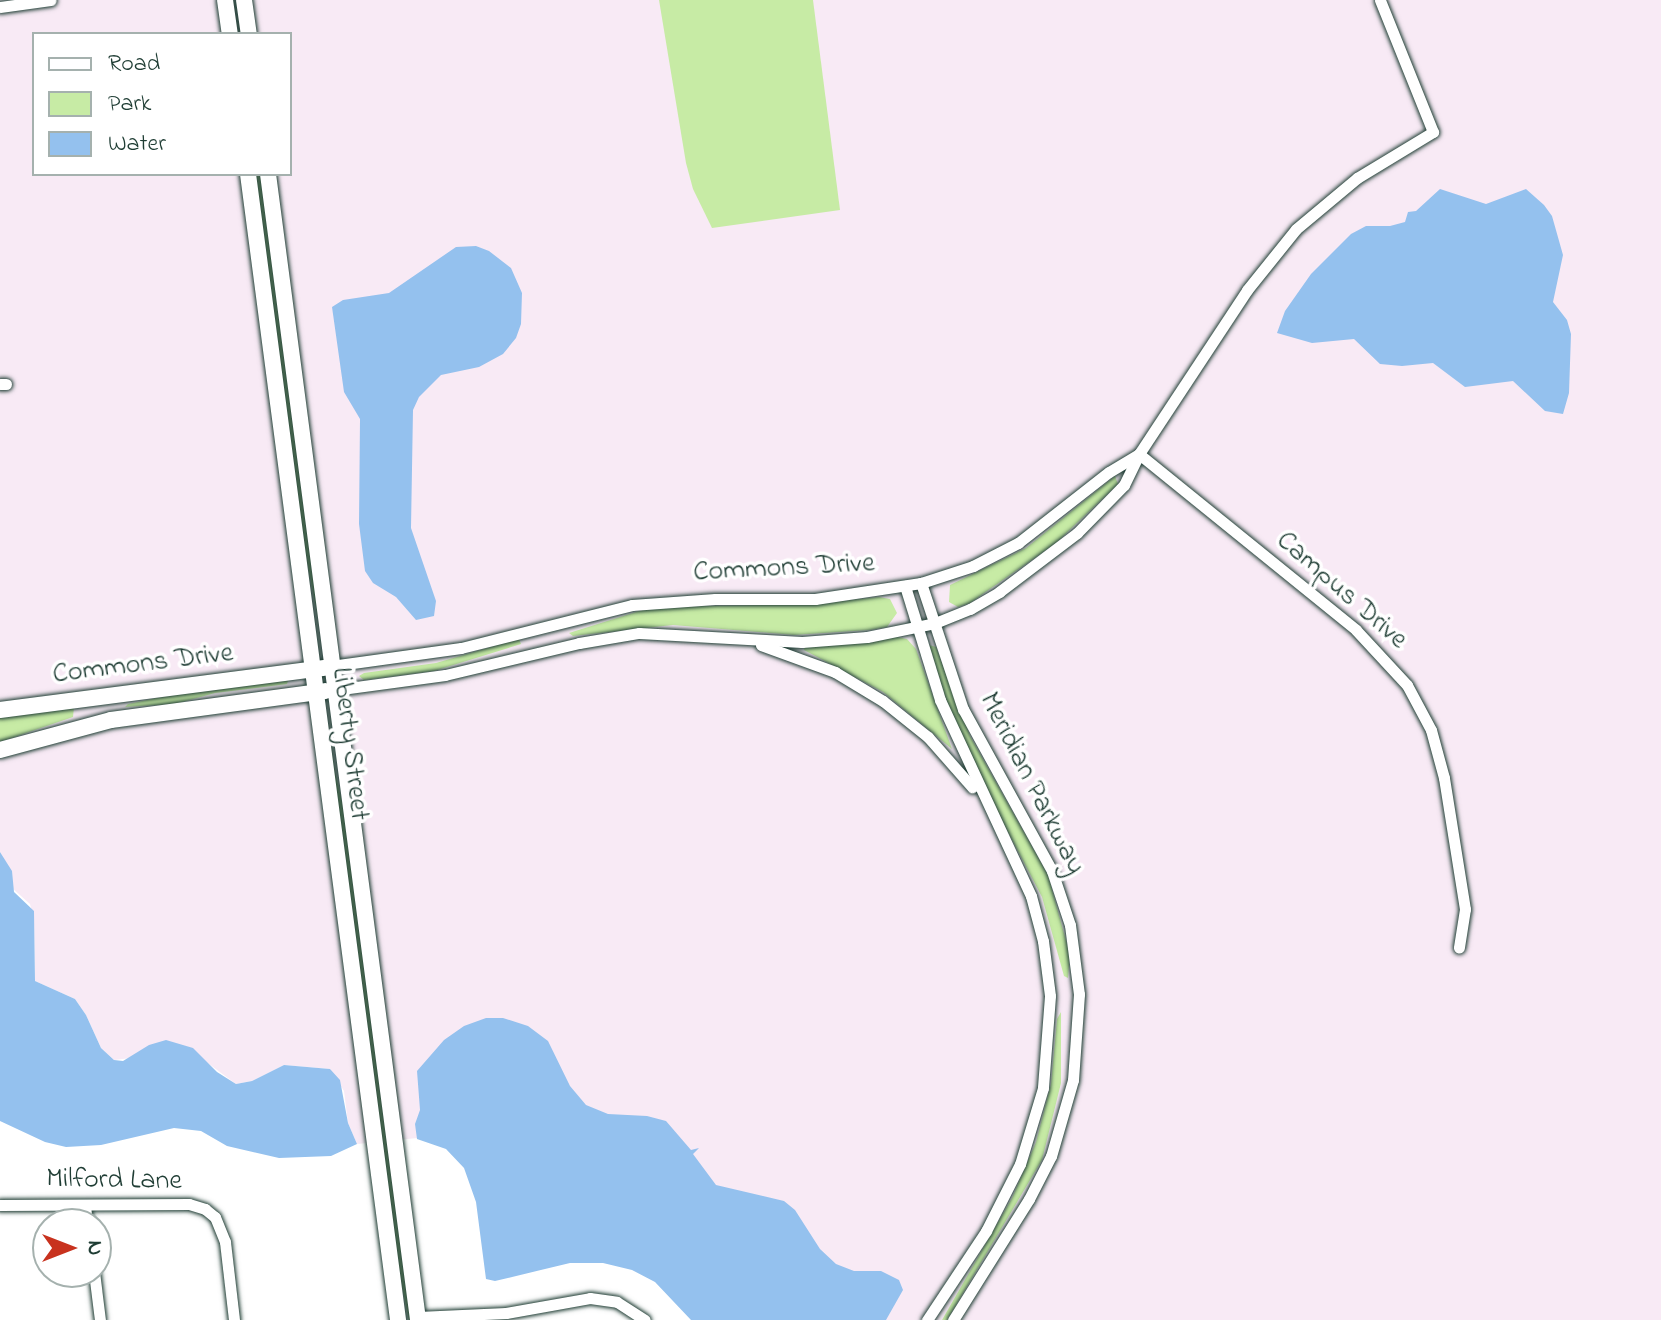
<!DOCTYPE html>
<html>
<head>
<meta charset="utf-8">
<style>
  body { margin:0 }
  #map { position:relative; width:1661px; height:1320px; overflow:hidden; background:#fff; font-family:"Indie Flower",sans-serif }
  div>[style] { position:absolute }
  .built>* { inset:0; background:#f8eaf5 }
  .green>* { inset:0; background:#c7eba5 }
  .water>* { inset:0; background:#94c1ee }
  .roads { filter:drop-shadow(0 0 2px #1f3d34) drop-shadow(0 0 2px #1f3d34) }
  .street>* { height:11px; margin:-5.5px; padding:0 5.5px; transform-origin:5.5px; border-radius:5.5px; background:#fff }
  .secondary>* { height:16px; margin:-8px; padding:0 8px; transform-origin:8px; border-radius:8px; background:#fff }
  span { translate:-50% -50%; white-space:nowrap; text-align:center; line-height:1.15; -webkit-text-stroke:7px #fff; paint-order:stroke }
  .street-label { font-size:28px; color:#1f3d34 }
  .legend { position:absolute; left:32px; top:32px; width:260px; height:144px; box-sizing:border-box; background:#fff; border:2px solid #a5b1ae; margin:0; padding:10px 14px; list-style:none; font-size:24px; color:#1f3d34 }
  .legend li { display:flex; align-items:center; gap:16px; height:40px }
  .legend b { width:40px; border:2px solid #a5b1ae }
  .north { position:absolute; left:32px; top:1208px; width:80px; height:80px; box-sizing:border-box; background:#fff; border:2px solid #a5b1ae; border-radius:50%; rotate:90deg; font-size:22px; font-weight:700; line-height:32px; text-align:center; color:#1f3d34 }
  .north::after { content:''; display:block; margin:auto; width:28px; height:36px; background:#c8321e; clip-path:polygon(50% 0,100% 100%,50% 72%,0 100%) }
</style>
</head>
<body>
<div id="map">
  <div class="built">
    <i style="clip-path:polygon(evenodd,0 0,1661px 0,1661px 1320px,717px 1320px,488px 1131px,357px 1144px,348px 1123px,344px 1091px,330px 1069px,284px 1065px,252px 1081px,236px 1084px,205px 1061px,150px 1045px,131px 1058px,114px 1060px,101px 1048px,86px 1015px,75px 999px,35px 981px,34px 919px,30px 904px,11px 887px,12px 879px,0 852px,0 0,34px 34px,290px 34px,290px 174px,34px 174px,34px 34px)"></i>
  </div>
  <div class="green">
    <i style="clip-path:polygon(659px 0,813px 0,840px 210px,712px 228px,693px 189px,686px 163px)"></i>
    <i style="clip-path:polygon(253px 174px,262px 174px,324px 648px,299px 521px)"></i>
    <i style="clip-path:polygon(1115px 476px,1118px 484px,1056px 543px,970px 603px,958px 607px,949px 602px,950px 585px,1026px 548px)"></i>
    <i style="clip-path:polygon(879px 597px,890px 599px,897px 613px,887px 627px,870px 630px,794px 635px,673px 625px,573px 636px,569px 633px,652px 607px,812px 604px)"></i>
    <i style="clip-path:polygon(897px 637px,907px 639px,916px 649px,952px 749px,883px 692px,804px 650px,805px 646px)"></i>
    <i style="clip-path:polygon(519px 639px,521px 644px,434px 671px,364px 680px,359px 676px,364px 673px,436px 663px)"></i>
    <i style="clip-path:polygon(929px 645px,936px 647px,970px 736px,1048px 875px,1070px 955px,1068px 978px,1064px 976px,1042px 897px,988px 794px,948px 706px)"></i>
    <i style="clip-path:polygon(289px 678px,287px 684px,215px 693px,175px 704px,125px 707px,128px 704px,215px 686px)"></i>
    <i style="clip-path:polygon(325px 703px,335px 772px,349px 831px,412px 1320px,409px 1320px,397px 1262px)"></i>
    <i style="clip-path:polygon(74px 707px,73px 717px,0 742px,0 715px)"></i>
    <i style="clip-path:polygon(1061px 1012px,1061px 1083px,1042px 1160px,947px 1320px,942px 1320px,1012px 1198px,1036px 1142px,1051px 1084px,1057px 1019px)"></i>
  </div>
  <div class="water">
    <i style="clip-path:polygon(1440px 189px,1486px 204px,1526px 189px,1544px 205px,1552px 216px,1563px 255px,1553px 302px,1567px 320px,1571px 334px,1569px 393px,1563px 414px,1545px 411px,1513px 381px,1465px 387px,1433px 363px,1402px 366px,1380px 364px,1354px 339px,1312px 343px,1277px 333px,1285px 311px,1311px 274px,1351px 234px,1366px 226px,1390px 226px,1405px 222px,1408px 212px,1416px 211px)"></i>
    <i style="clip-path:polygon(476px 246px,489px 251px,511px 268px,522px 293px,521px 324px,516px 338px,503px 354px,479px 367px,441px 375px,419px 397px,413px 410px,411px 528px,436px 601px,434px 616px,416px 620px,396px 597px,373px 583px,365px 571px,359px 524px,360px 419px,344px 392px,332px 307px,343px 300px,389px 293px,456px 247px)"></i>
    <i style="clip-path:polygon(0 852px,12px 871px,14px 892px,34px 911px,35px 981px,75px 999px,86px 1015px,101px 1048px,114px 1060px,123px 1061px,149px 1045px,166px 1040px,193px 1048px,217px 1072px,236px 1084px,252px 1081px,284px 1065px,330px 1069px,340px 1080px,348px 1123px,357px 1144px,331px 1156px,279px 1158px,227px 1146px,201px 1131px,174px 1128px,101px 1145px,66px 1147px,45px 1142px,0 1121px)"></i>
    <i style="clip-path:polygon(503px 1018px,528px 1026px,548px 1041px,570px 1086px,586px 1105px,608px 1114px,647px 1116px,666px 1121px,691px 1150px,699px 1148px,693px 1154px,716px 1185px,784px 1201px,795px 1210px,820px 1249px,836px 1264px,854px 1271px,881px 1271px,899px 1280px,903px 1290px,886px 1320px,691px 1320px,655px 1282px,632px 1270px,603px 1263px,570px 1263px,495px 1281px,486px 1279px,476px 1202px,464px 1168px,446px 1149px,417px 1139px,415px 1124px,420px 1110px,417px 1071px,444px 1040px,464px 1026px,486px 1018px)"></i>
  </div>
  <div class="roads">
    <div class="street">
      <i style="left:0;top:7px;width:51px;rotate:-7.8deg"></i>
      <i style="left:0;top:384px;width:6px"></i>
      <i style="left:1139px;top:454px;width:279px;rotate:39deg"></i>
      <i style="left:1356px;top:630px;width:75px;rotate:47.2deg"></i>
      <i style="left:1407px;top:685px;width:51px;rotate:61.9deg"></i>
      <i style="left:1431px;top:730px;width:50px;rotate:74.8deg"></i>
      <i style="left:1444px;top:778px;width:133px;rotate:80.9deg"></i>
      <i style="left:1465px;top:909px;width:39px;rotate:99deg"></i>
      <i style="left:921px;top:583px;width:133px;rotate:71.6deg"></i>
      <i style="left:963px;top:709px;width:185px;rotate:61.2deg"></i>
      <i style="left:1052px;top:871px;width:57px;rotate:71.6deg"></i>
      <i style="left:1070px;top:925px;width:70px;rotate:82.6deg"></i>
      <i style="left:1079px;top:994px;width:86px;rotate:94deg"></i>
      <i style="left:1073px;top:1080px;width:79px;rotate:106.1deg"></i>
      <i style="left:1051px;top:1156px;width:48px;rotate:117.1deg"></i>
      <i style="left:1029px;top:1199px;width:143px;rotate:122.1deg"></i>
      <i style="left:905px;top:586px;width:119px;rotate:72.9deg"></i>
      <i style="left:940px;top:700px;width:216px;rotate:65.1deg"></i>
      <i style="left:1031px;top:896px;width:47px;rotate:75.1deg"></i>
      <i style="left:1043px;top:941px;width:55px;rotate:82.7deg"></i>
      <i style="left:1050px;top:996px;width:92px;rotate:94.4deg"></i>
      <i style="left:1043px;top:1088px;width:79px;rotate:106.8deg"></i>
      <i style="left:1020px;top:1164px;width:75px;rotate:116.9deg"></i>
      <i style="left:986px;top:1231px;width:107px;rotate:123.5deg"></i>
      <i style="left:761px;top:645px;width:79px;rotate:20deg"></i>
      <i style="left:835px;top:672px;width:56px;rotate:31.1deg"></i>
      <i style="left:883px;top:701px;width:58px;rotate:38.7deg"></i>
      <i style="left:928px;top:737px;width:67px;rotate:48.7deg"></i>
      <i style="left:331px;top:666px;width:131px;rotate:-7.9deg"></i>
      <i style="left:461px;top:648px;width:176px;rotate:-14.1deg"></i>
      <i style="left:632px;top:605px;width:83px;rotate:-4.1deg"></i>
      <i style="left:715px;top:599px;width:100px"></i>
      <i style="left:815px;top:599px;width:107px;rotate:-8.6deg"></i>
      <i style="left:921px;top:583px;width:55px;rotate:-18.1deg"></i>
      <i style="left:973px;top:566px;width:51px;rotate:-27.1deg"></i>
      <i style="left:1018px;top:543px;width:115px;rotate:-38deg"></i>
      <i style="left:1109px;top:472px;width:35px;rotate:-31deg"></i>
      <i style="left:334px;top:690px;width:112px;rotate:-7.7deg"></i>
      <i style="left:445px;top:675px;width:138px;rotate:-13.4deg"></i>
      <i style="left:579px;top:643px;width:61px;rotate:-9.5deg"></i>
      <i style="left:639px;top:633px;width:163px;rotate:3.2deg"></i>
      <i style="left:802px;top:642px;width:65px;rotate:-4.4deg"></i>
      <i style="left:867px;top:637px;width:69px;rotate:-11.6deg"></i>
      <i style="left:935px;top:623px;width:38px;rotate:-22deg"></i>
      <i style="left:970px;top:609px;width:34px;rotate:-30deg"></i>
      <i style="left:999px;top:592px;width:98px;rotate:-37.1deg"></i>
      <i style="left:1077px;top:533px;width:67px;rotate:-45.6deg"></i>
      <i style="left:1124px;top:485px;width:34px;rotate:-64deg"></i>
      <i style="left:1139px;top:454px;width:196px;rotate:-56.6deg"></i>
      <i style="left:1247px;top:290px;width:78px;rotate:-51.2deg"></i>
      <i style="left:1296px;top:229px;width:80px;rotate:-39.9deg"></i>
      <i style="left:1357px;top:178px;width:89px;rotate:-31.2deg"></i>
      <i style="left:1433px;top:132px;width:142px;rotate:-111.9deg"></i>
      <i style="left:0;top:1205px;width:189px;rotate:-0.3deg"></i>
      <i style="left:189px;top:1204px;width:17px;rotate:17deg"></i>
      <i style="left:205px;top:1209px;width:13px;rotate:39deg"></i>
      <i style="left:215px;top:1217px;width:27px;rotate:68deg"></i>
      <i style="left:225px;top:1242px;width:79px;rotate:83.4deg"></i>
      <i style="left:85px;top:1205px;width:19px;rotate:84deg"></i>
      <i style="left:94px;top:1272px;width:48px;rotate:82.9deg"></i>
      <i style="left:418px;top:1317px;width:88px;rotate:-2.6deg"></i>
      <i style="left:506px;top:1313px;width:85px;rotate:-10.1deg"></i>
      <i style="left:590px;top:1298px;width:27px;rotate:8deg"></i>
      <i style="left:617px;top:1302px;width:33px;rotate:33deg"></i>
    </div>
    <div class="secondary">
      <i style="left:225px;top:0;width:34px;rotate:82deg"></i>
      <i style="left:244px;top:0;width:34px;rotate:82deg"></i>
      <i style="left:248px;top:174px;width:1156px;rotate:82.54deg"></i>
      <i style="left:268px;top:174px;width:1156px;rotate:82.54deg"></i>
      <i style="left:0;top:710px;width:327px;rotate:-7.4deg"></i>
      <i style="left:0;top:750px;width:115px;rotate:-15.1deg"></i>
      <i style="left:111px;top:720px;width:216px;rotate:-7.7deg"></i>
    </div>
  </div>
  <div class="street-label">
    <span style="left:784px;top:569px;rotate:-3deg">Commons Drive</span>
    <span style="left:1341px;top:591px;rotate:41deg">Campus Drive</span>
    <span style="left:143px;top:665px;rotate:-7deg">Commons Drive</span>
    <span style="left:349px;top:744px;rotate:83deg">Liberty Street</span>
    <span style="left:1031px;top:784px;rotate:63deg">Meridian Parkway</span>
    <span style="left:114px;top:1181px;rotate:1deg">Milford Lane</span>
  </div>
  <ul class="legend">
  <li><b style="height:10px;background:#fff"></b>Road</li>
  <li><b style="height:22px;background:#c7eba5"></b>Park</li>
  <li><b style="height:22px;background:#94c1ee"></b>Water</li>
  </ul>
  <div class="north">N</div>
</div>
</body>
</html>
